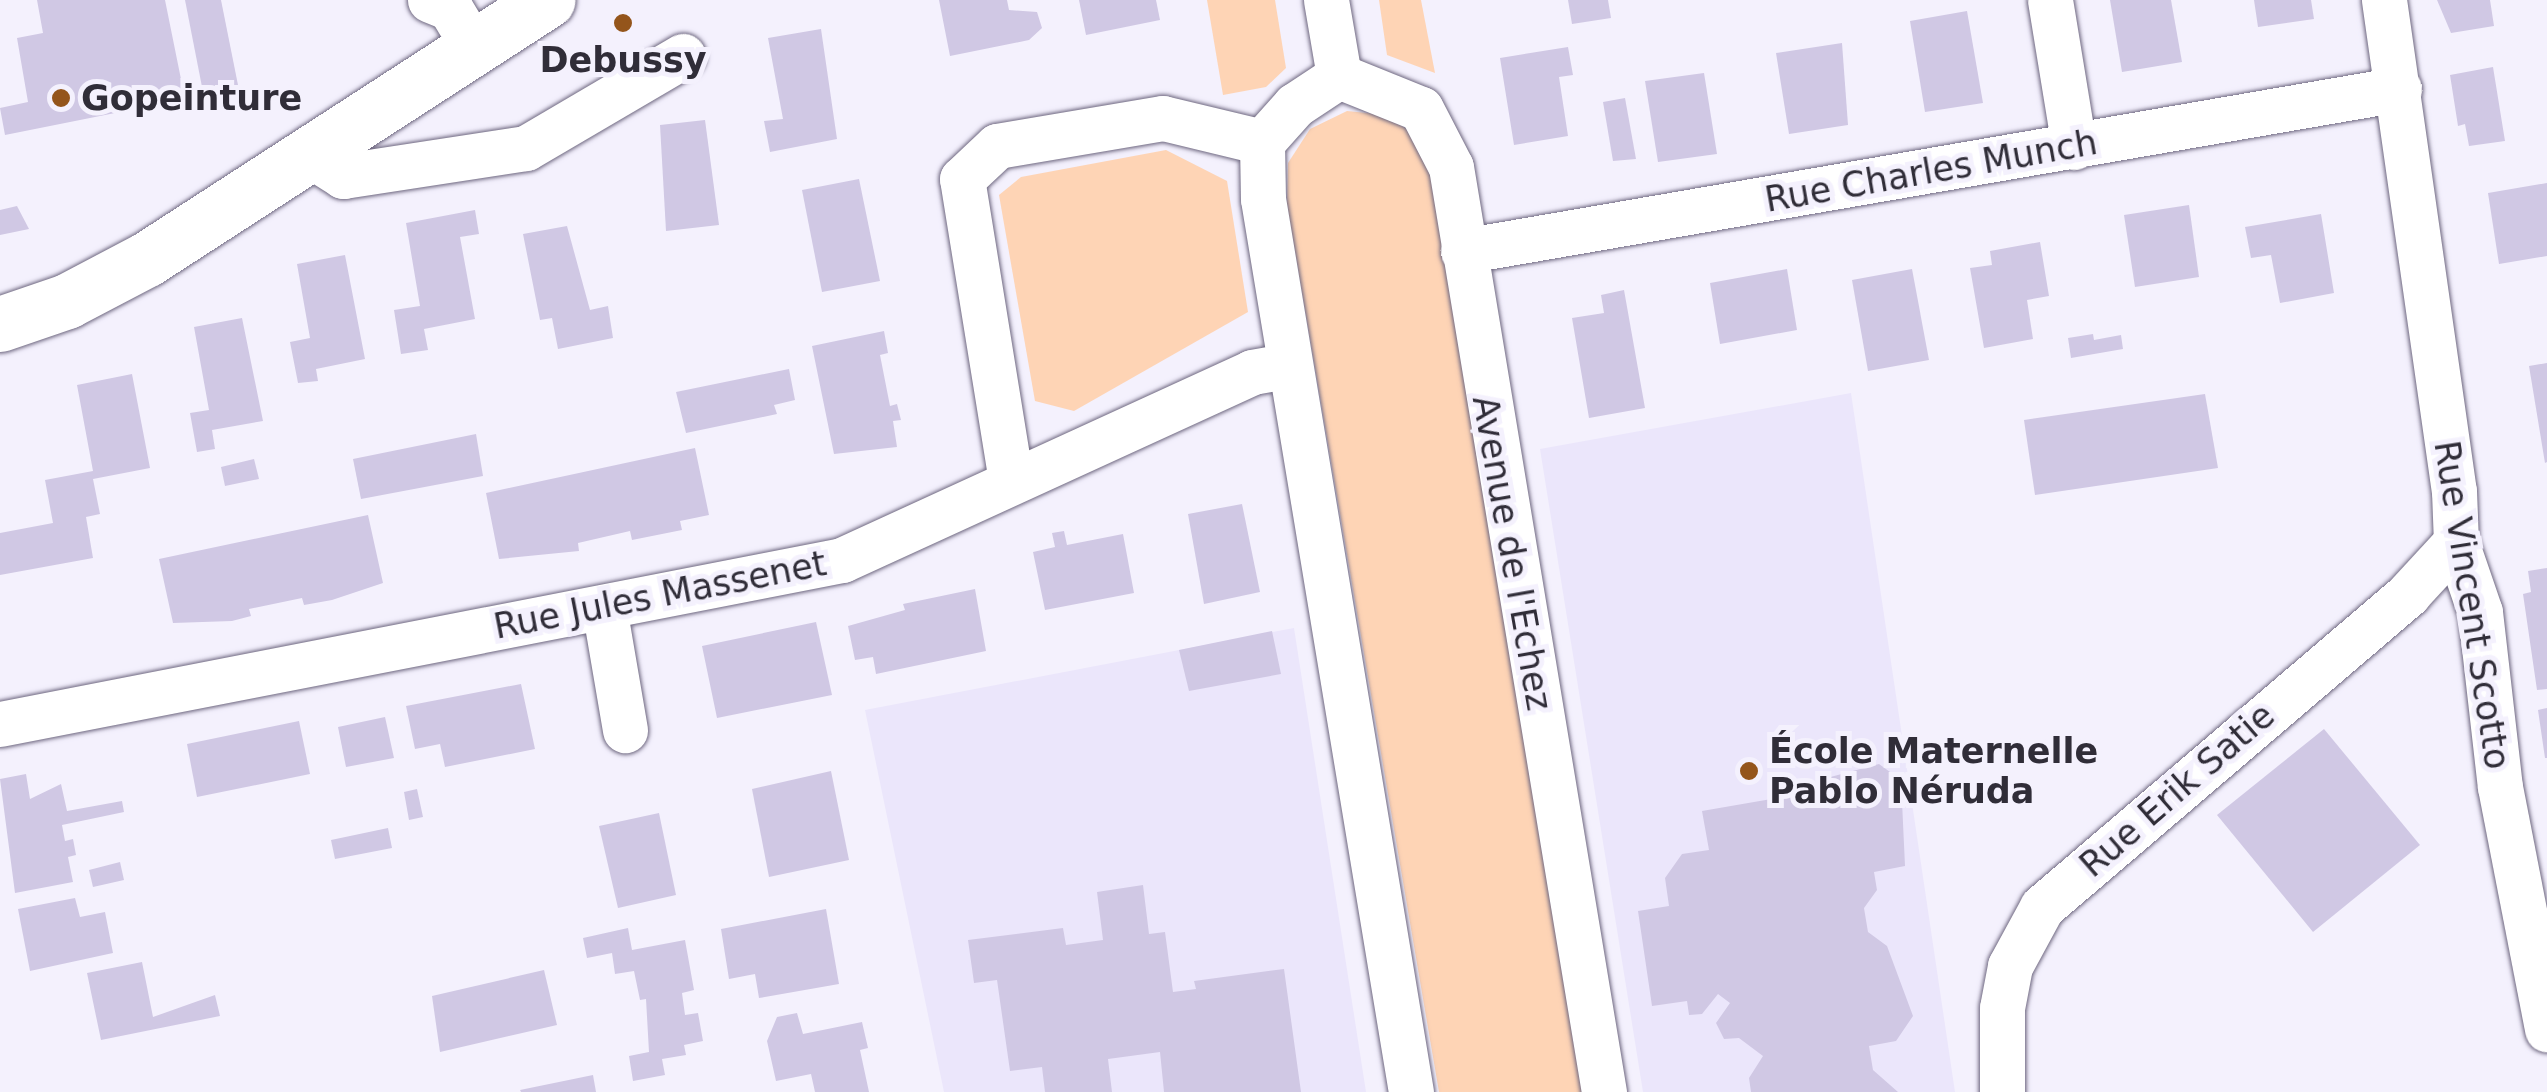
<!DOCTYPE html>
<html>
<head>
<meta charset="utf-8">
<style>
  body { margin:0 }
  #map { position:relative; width:2547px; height:1092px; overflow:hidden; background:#f4f1fd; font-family:"DejaVu Sans",sans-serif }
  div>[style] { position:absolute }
  .built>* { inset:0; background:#ebe6fb }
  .green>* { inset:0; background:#fed4b5 }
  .building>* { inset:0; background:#d0c8e4 }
  .roads { filter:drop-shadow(0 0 2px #6e6780) drop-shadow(0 0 2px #6e6780) }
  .minor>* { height:45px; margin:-22.5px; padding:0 22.5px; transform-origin:22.5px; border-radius:22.5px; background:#fff }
  .major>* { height:55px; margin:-27.5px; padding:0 27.5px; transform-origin:27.5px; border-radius:27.5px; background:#fff }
  .dots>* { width:28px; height:28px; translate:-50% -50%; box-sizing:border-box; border:5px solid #f4f1fd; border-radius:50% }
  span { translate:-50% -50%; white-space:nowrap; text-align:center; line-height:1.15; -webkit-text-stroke:10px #f4f1fd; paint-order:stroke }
  .poi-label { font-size:35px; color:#302d38; font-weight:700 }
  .left { translate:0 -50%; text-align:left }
  .street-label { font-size:35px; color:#302d38 }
</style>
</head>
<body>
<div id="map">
  <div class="built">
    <i style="clip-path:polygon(1851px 393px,1955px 1092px,1643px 1092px,1540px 449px)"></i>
    <i style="clip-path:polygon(1294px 628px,1366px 1092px,944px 1092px,865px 710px)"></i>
  </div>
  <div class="green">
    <i style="clip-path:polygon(1207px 0,1275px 0,1286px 68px,1266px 87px,1223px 95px)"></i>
    <i style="clip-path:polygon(1379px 0,1421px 0,1435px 73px,1387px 55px)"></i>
    <i style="clip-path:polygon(1347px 111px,1387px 115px,1420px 139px,1436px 176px,1586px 1092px,1439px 1092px,1287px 204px,1288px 163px,1310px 129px)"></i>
    <i style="clip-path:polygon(1166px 150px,1227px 181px,1248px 312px,1074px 411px,1035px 401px,999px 195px,1021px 177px)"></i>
  </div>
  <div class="building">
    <i style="clip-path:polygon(37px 0,165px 0,185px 99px,5px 135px,0 108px,28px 102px,17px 38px,43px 33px)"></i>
    <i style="clip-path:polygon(185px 0,221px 0,238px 85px,203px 92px)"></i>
    <i style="clip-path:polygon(939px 0,1007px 0,1009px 10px,1037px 12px,1042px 28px,1029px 40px,950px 56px)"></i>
    <i style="clip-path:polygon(1079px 0,1156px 0,1160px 20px,1086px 35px)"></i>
    <i style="clip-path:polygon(1568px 0,1608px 0,1611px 18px,1572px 24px)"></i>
    <i style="clip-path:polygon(2110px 0,2171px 0,2182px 62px,2122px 72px)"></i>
    <i style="clip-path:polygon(2254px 0,2311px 0,2314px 19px,2258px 27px)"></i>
    <i style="clip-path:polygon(2437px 0,2490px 0,2494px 26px,2451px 33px)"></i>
    <i style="clip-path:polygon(1967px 11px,1983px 103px,1925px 112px,1910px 21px)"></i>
    <i style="clip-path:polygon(821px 29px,837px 139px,770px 152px,764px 121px,783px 119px,768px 38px)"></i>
    <i style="clip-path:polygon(1842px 43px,1848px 125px,1789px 134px,1776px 53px)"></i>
    <i style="clip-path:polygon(1568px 47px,1573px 75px,1559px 77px,1568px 136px,1514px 145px,1500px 58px)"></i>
    <i style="clip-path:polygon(2493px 67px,2505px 141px,2469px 146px,2465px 124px,2458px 126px,2450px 75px)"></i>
    <i style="clip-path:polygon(1704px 73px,1717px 154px,1658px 162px,1645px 81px)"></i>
    <i style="clip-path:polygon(1625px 98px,1636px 159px,1613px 161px,1603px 102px)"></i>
    <i style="clip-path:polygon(705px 120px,719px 225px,666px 231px,660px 125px)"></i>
    <i style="clip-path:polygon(859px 179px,880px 281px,822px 292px,802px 190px)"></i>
    <i style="clip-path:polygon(2547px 183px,2547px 256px,2499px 264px,2488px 193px)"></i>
    <i style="clip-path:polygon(2189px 205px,2199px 277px,2135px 287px,2124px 215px)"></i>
    <i style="clip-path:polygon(17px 206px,29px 229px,0 235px,0 210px)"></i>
    <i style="clip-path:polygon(475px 210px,479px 234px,460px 237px,475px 319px,424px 329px,428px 350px,401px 354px,394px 310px,420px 306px,406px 223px)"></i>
    <i style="clip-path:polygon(2321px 214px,2334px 293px,2280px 303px,2271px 255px,2251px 258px,2245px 227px)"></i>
    <i style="clip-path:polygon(567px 226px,590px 310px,608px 306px,613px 338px,558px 349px,552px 318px,540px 320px,523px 234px)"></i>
    <i style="clip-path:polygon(2040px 242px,2049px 296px,2027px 300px,2033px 339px,1984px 348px,1970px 268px,1992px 265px,1990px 251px)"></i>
    <i style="clip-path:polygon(345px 255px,365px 359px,316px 369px,318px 381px,298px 383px,290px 342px,310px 338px,297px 264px)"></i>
    <i style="clip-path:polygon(1787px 269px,1797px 330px,1720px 344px,1710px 283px)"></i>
    <i style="clip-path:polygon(1912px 269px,1929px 360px,1868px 371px,1852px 280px)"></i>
    <i style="clip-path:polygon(1624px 290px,1645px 408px,1589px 418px,1572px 318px,1604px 313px,1601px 295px)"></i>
    <i style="clip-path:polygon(242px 318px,263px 421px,212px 430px,215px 449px,197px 452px,190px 413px,209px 410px,194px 327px)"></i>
    <i style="clip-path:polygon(884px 331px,888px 353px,880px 355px,890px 406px,897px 404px,901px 420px,893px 421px,897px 447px,834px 454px,812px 346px)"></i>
    <i style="clip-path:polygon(2093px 334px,2094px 340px,2121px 335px,2123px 349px,2071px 358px,2068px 338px)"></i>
    <i style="clip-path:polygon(2547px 363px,2547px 462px,2545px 463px,2529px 366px)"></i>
    <i style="clip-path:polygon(789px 369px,795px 400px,774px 405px,777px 414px,686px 433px,676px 392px)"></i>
    <i style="clip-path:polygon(132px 374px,150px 468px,93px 479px,100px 514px,86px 517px,93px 558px,0 575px,0 533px,53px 523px,45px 480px,93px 471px,77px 385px)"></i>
    <i style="clip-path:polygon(2205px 394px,2218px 468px,2035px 495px,2024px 420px)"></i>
    <i style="clip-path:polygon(476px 434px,483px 476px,361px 499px,353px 459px)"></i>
    <i style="clip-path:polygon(695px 448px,709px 515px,680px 521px,682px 530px,632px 540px,630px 531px,578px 543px,579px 551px,499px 559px,486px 493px)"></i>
    <i style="clip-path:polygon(254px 459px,259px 479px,225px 486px,221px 467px)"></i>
    <i style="clip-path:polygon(1242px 504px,1260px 592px,1204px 604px,1188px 514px)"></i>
    <i style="clip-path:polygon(368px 515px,383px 583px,332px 600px,304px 605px,302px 598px,249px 609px,251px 616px,232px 621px,173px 623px,159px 559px)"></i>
    <i style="clip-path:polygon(1064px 531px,1067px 545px,1123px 534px,1134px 593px,1045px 610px,1033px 552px,1055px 547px,1052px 533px)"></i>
    <i style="clip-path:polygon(2547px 568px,2547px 689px,2537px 690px,2523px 594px,2531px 592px,2528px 571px)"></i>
    <i style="clip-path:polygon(975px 589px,986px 651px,876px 674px,873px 657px,855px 660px,848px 626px,905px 610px,903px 604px)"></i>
    <i style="clip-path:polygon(816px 622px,832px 695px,717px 718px,702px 646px)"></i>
    <i style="clip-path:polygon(1272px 631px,1281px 674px,1189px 691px,1179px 650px)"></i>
    <i style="clip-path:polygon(521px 684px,535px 749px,445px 767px,440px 744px,415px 749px,406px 706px)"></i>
    <i style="clip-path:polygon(2547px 708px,2547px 758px,2545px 758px,2538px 710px)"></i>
    <i style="clip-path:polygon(385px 717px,394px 758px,346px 767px,338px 727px)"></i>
    <i style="clip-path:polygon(299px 721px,310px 774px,197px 797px,187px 744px)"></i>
    <i style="clip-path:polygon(2324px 729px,2420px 845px,2313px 932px,2217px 815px)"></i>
    <i style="clip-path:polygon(1879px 764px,1901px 780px,1905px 866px,1874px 872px,1877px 890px,1864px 908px,1868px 932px,1887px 946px,1913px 1016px,1896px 1041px,1869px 1046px,1873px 1070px,1898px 1092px,1751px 1092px,1749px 1078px,1763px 1056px,1739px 1038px,1724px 1039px,1716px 1023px,1730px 1003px,1718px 994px,1702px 1014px,1689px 1015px,1687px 1001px,1652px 1006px,1638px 911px,1669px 906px,1665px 878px,1682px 854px,1709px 850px,1702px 811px,1795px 795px,1793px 787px)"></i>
    <i style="clip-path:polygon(831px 771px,849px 860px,769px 877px,752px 789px)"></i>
    <i style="clip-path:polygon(26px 774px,30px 799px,61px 784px,67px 811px,122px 801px,124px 812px,62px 825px,65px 841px,73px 839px,76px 855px,68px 857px,73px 882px,15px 893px,0 779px)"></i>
    <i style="clip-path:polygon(417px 789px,423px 817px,409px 820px,404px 792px)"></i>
    <i style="clip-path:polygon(659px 813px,676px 895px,618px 908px,599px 826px)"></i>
    <i style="clip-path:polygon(388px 828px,392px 848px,335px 859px,331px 840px)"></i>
    <i style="clip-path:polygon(120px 862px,124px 880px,93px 887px,89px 870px)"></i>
    <i style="clip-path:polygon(1143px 885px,1149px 934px,1165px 932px,1173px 992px,1196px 989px,1194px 981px,1284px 969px,1301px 1092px,1164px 1092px,1160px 1052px,1108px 1059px,1112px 1092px,1045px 1092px,1042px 1067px,1010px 1071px,997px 980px,974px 983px,968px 940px,1063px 928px,1066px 945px,1103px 940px,1097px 892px)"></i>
    <i style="clip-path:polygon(75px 898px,80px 917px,105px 912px,113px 953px,30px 971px,18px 909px)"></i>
    <i style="clip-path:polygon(826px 909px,839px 984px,759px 998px,755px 974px,729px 979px,721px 929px)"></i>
    <i style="clip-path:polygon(628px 928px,632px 950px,685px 940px,694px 990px,682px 993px,685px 1015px,698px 1013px,703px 1041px,684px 1045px,686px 1055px,662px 1059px,665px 1075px,633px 1081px,629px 1056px,649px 1052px,646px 999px,640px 1000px,634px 971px,615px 974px,612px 953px,587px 958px,583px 938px)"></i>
    <i style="clip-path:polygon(142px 962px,153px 1017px,215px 995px,220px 1016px,101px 1040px,87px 973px)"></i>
    <i style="clip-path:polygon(544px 970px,557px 1025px,440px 1052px,432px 996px)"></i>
    <i style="clip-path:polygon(797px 1013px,803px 1034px,862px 1022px,868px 1048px,860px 1050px,869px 1092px,815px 1092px,811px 1074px,776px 1081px,767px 1041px,777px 1017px)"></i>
    <i style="clip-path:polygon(593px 1075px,596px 1092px,521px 1092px,520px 1090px)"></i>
  </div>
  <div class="roads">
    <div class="minor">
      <i style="left:430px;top:0;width:22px;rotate:22deg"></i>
      <i style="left:450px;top:8px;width:47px;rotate:59deg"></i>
      <i style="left:1326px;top:0;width:77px;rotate:80.3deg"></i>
      <i style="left:2050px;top:0;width:149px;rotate:80.7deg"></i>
      <i style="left:2384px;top:0;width:496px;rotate:81.9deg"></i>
      <i style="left:2454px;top:491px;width:51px;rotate:87.8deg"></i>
      <i style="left:2456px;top:542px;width:74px;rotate:71.1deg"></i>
      <i style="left:2480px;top:612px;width:176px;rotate:83.5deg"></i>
      <i style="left:2500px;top:787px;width:247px;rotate:79deg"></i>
      <i style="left:1339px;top:76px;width:88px;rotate:21.9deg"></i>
      <i style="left:1421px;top:109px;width:65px;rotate:62.7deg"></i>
      <i style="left:1451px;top:167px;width:938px;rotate:80.61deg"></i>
      <i style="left:1339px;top:76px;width:53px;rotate:146.6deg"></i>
      <i style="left:1295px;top:105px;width:50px;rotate:131.7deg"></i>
      <i style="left:1262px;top:142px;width:57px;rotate:89deg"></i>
      <i style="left:1263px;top:199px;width:905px;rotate:80.59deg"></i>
      <i style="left:313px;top:157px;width:36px;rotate:32deg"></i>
      <i style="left:343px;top:176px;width:185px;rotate:-8.7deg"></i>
      <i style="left:526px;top:148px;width:182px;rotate:-30.4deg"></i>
      <i style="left:1463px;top:251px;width:950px;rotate:-9.82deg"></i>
      <i style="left:1011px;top:481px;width:306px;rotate:-99.2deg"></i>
      <i style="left:962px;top:179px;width:48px;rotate:-43.3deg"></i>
      <i style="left:997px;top:146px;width:168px;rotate:-9.6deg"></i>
      <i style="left:1163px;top:118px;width:102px;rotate:13.6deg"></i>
      <i style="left:604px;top:607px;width:125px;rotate:80.3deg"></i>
      <i style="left:0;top:724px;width:858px;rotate:-11.02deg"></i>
      <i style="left:842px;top:560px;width:451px;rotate:-24.6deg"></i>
      <i style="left:1252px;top:372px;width:36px;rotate:-10deg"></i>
      <i style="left:2002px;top:1092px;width:84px;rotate:-90deg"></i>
      <i style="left:2002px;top:1008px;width:43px;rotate:-79.2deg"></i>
      <i style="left:2010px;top:966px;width:67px;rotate:-61.5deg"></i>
      <i style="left:2042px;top:907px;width:482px;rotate:-40.5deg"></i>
      <i style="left:2408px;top:594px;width:71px;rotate:-47.3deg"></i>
    </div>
    <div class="major">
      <i style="left:0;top:324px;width:71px;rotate:-18.9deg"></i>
      <i style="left:67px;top:301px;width:90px;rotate:-27.7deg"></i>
      <i style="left:147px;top:259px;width:477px;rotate:-32.9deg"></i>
    </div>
  </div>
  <div class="dots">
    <i style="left:623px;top:23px;background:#94551b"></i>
    <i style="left:61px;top:98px;background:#94551b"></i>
    <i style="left:1749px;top:771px;background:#94551b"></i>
  </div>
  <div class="poi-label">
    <span style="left:623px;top:60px">Debussy</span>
    <span class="left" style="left:81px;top:98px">Gopeinture</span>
    <span class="left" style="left:1769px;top:771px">École Maternelle<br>Pablo Néruda</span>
  </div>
  <div class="street-label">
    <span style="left:1931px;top:171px;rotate:-10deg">Rue Charles Munch</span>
    <span style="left:1512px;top:553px;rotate:80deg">Avenue de l'Echez</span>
    <span style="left:660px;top:595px;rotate:-11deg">Rue Jules Massenet</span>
    <span style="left:2472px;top:605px;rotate:81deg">Rue Vincent Scotto</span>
    <span style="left:2177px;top:790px;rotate:-41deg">Rue Erik Satie</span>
  </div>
</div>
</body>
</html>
